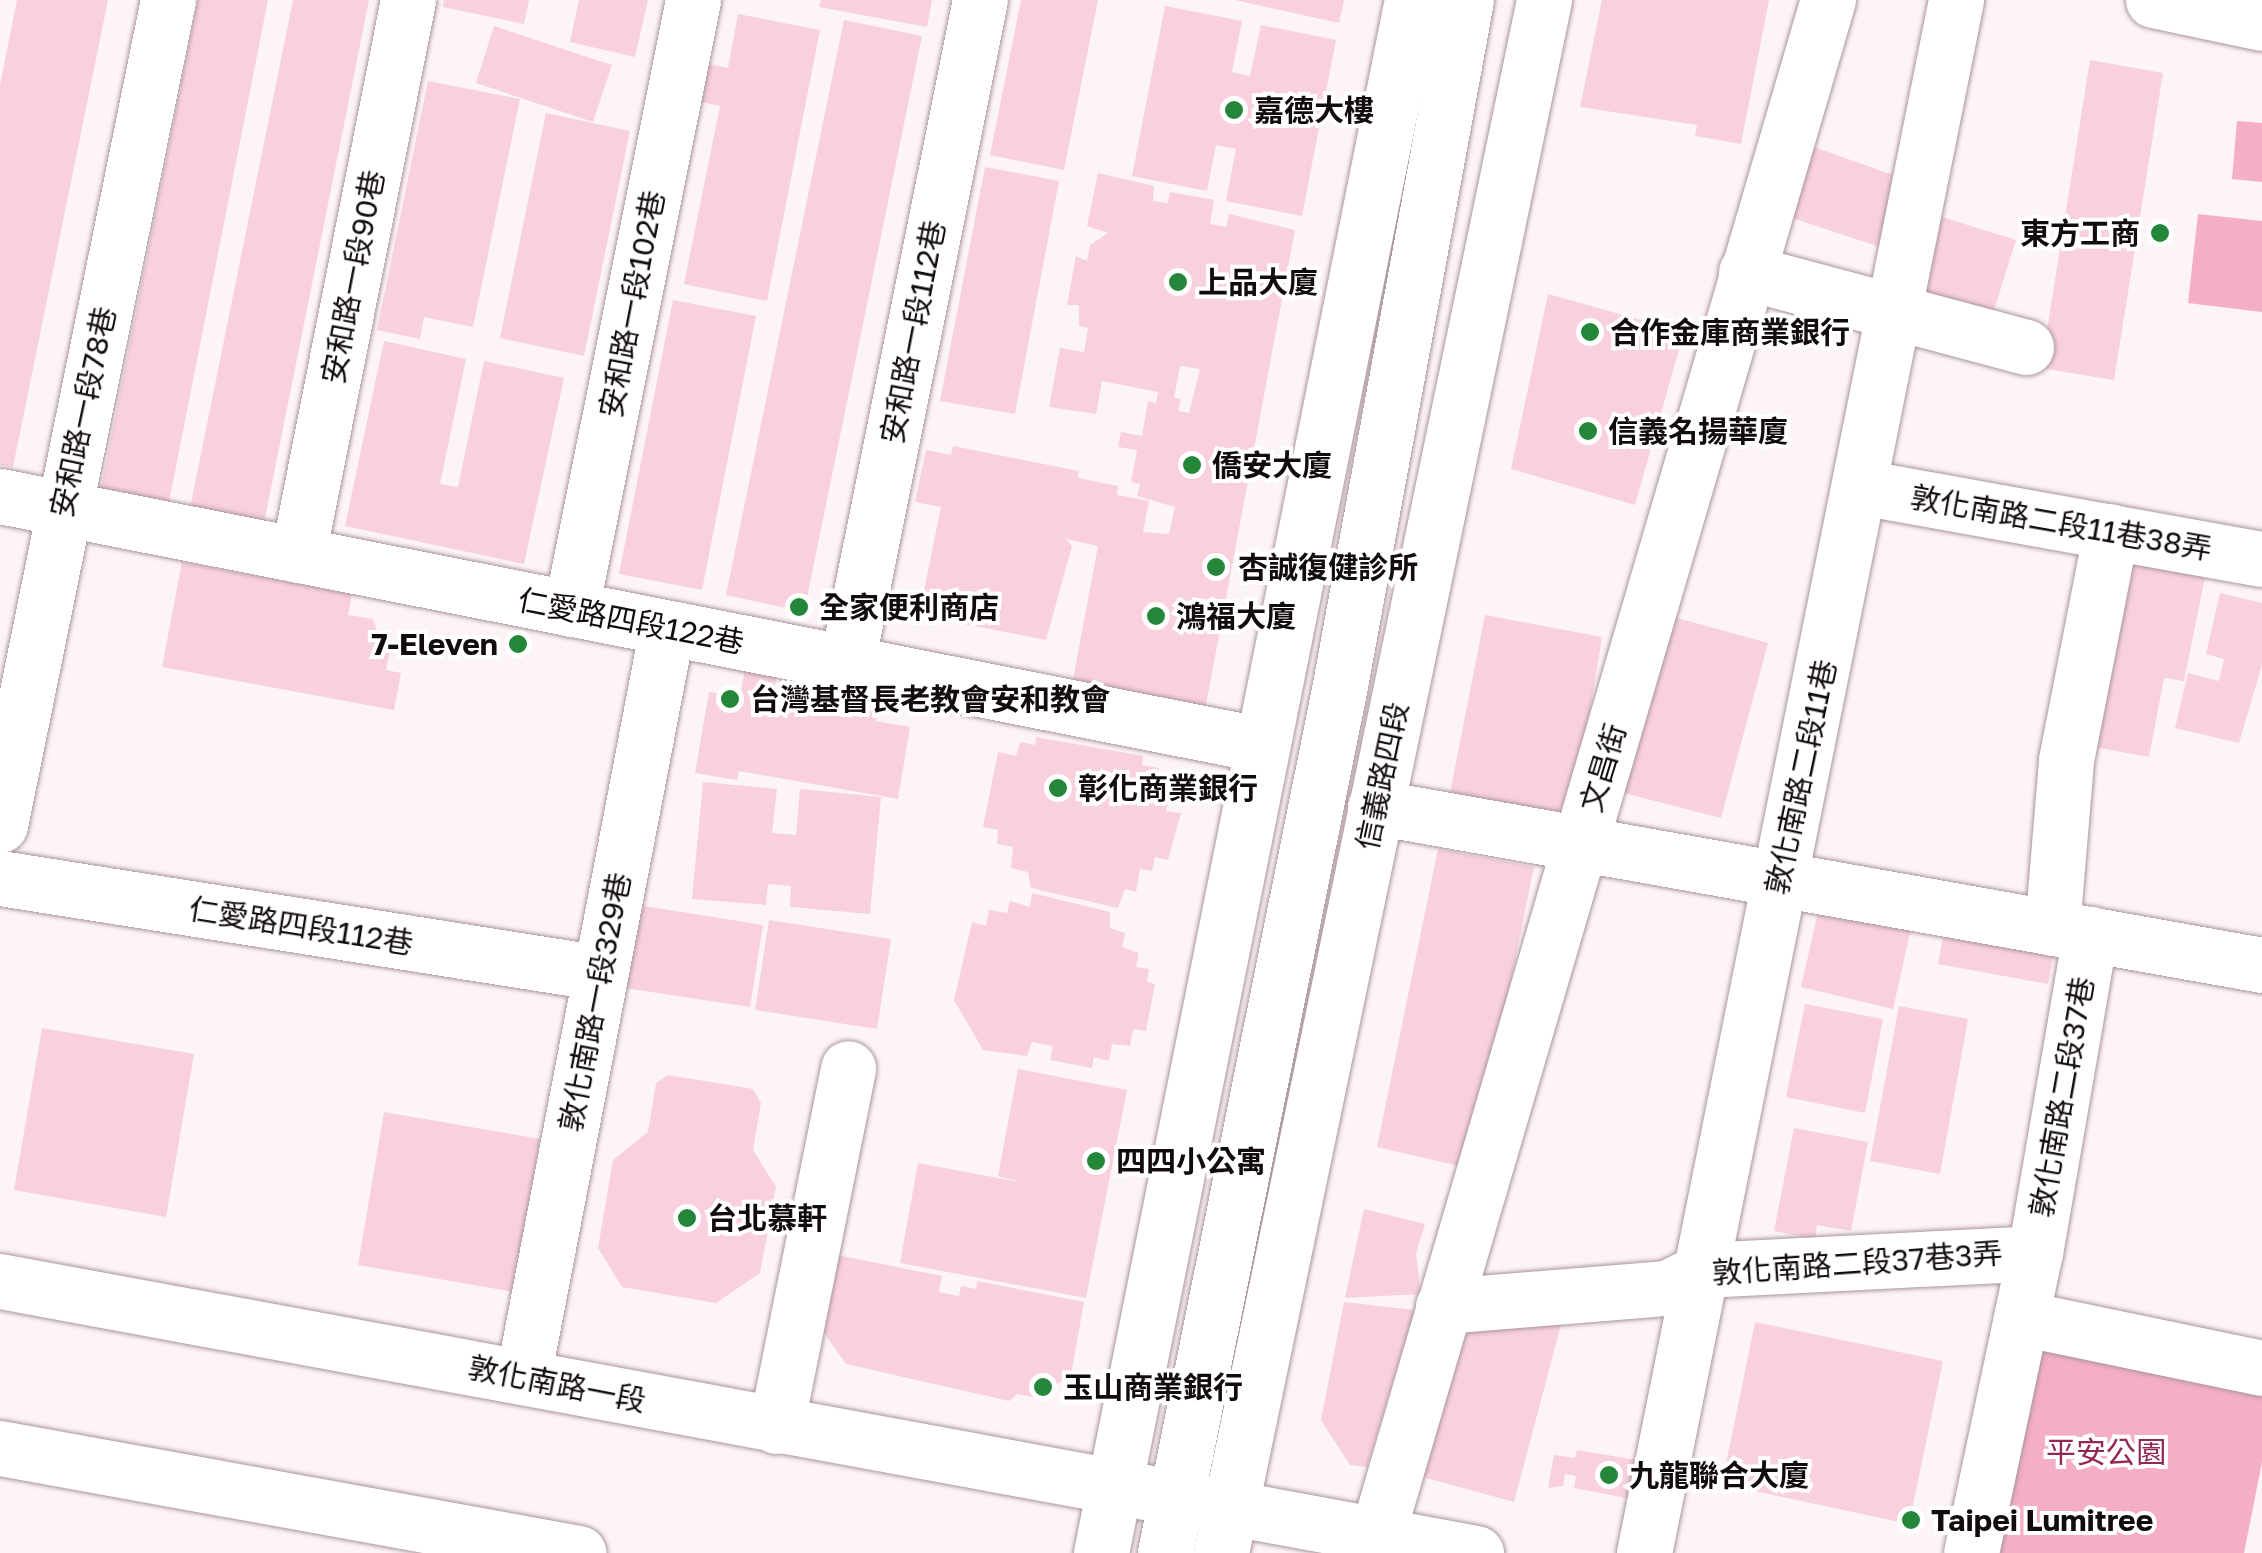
<!DOCTYPE html>
<html>
<head>
<meta charset="utf-8">
<style>
  body { margin:0 }
  #map { position:relative; width:2262px; height:1553px; overflow:hidden; background:#fdf4f6; font-family:"Golos Text","Noto Sans TC",sans-serif }
  div>[style] { position:absolute }
  .green>* { inset:0; background:#f4aec5 }
  .building>* { inset:0; background:#f8d1dd }
  .roads { filter:drop-shadow(0 0 2px #aa959b) drop-shadow(0 0 2px #aa959b) }
  .minor>* { height:55px; margin:-27.5px; padding:0 27.5px; transform-origin:27.5px; border-radius:27.5px; background:#fff }
  .major>* { height:55px; margin:-27.5px; padding:0 27.5px; transform-origin:27.5px; border-radius:27.5px; background:#fff }
  .dots>* { width:28px; height:28px; translate:-50% -50%; box-sizing:border-box; border:5px solid #fff; border-radius:50% }
  span { translate:-50% -50%; white-space:nowrap; text-align:center; line-height:1.15; -webkit-text-stroke:8px #fff; paint-order:stroke }
  .poi-label { font-size:30px; color:#130c0e; font-weight:700 }
  .left { translate:0 -50%; text-align:left }
  .right { translate:-100% -50%; text-align:right }
  .street-label { font-size:30px; color:#130c0e }
  .park-label { font-size:30px; color:#912857 }
</style>
</head>
<body>
<div id="map">
  <div class="green">
    <i style="clip-path:polygon(2237px 121px,2262px 123px,2262px 182px,2232px 179px)"></i>
    <i style="clip-path:polygon(2198px 214px,2262px 221px,2262px 312px,2188px 303px)"></i>
    <i style="clip-path:polygon(2027px 1331px,2262px 1379px,2262px 1462px,2244px 1553px,1982px 1553px)"></i>
  </div>
  <div class="building">
    <i style="clip-path:polygon(17px 0,108px 0,13px 467px,0 465px,0 85px)"></i>
    <i style="clip-path:polygon(198px 0,268px 0,169px 502px,101px 488px)"></i>
    <i style="clip-path:polygon(293px 0,369px 0,264px 523px,190px 508px)"></i>
    <i style="clip-path:polygon(444px 0,529px 0,524px 24px,443px 7px)"></i>
    <i style="clip-path:polygon(579px 0,648px 0,635px 57px,570px 42px)"></i>
    <i style="clip-path:polygon(821px 0,932px 0,927px 27px,819px 7px)"></i>
    <i style="clip-path:polygon(1021px 0,1098px 0,1064px 170px,990px 155px)"></i>
    <i style="clip-path:polygon(1235px 0,1344px 0,1339px 23px)"></i>
    <i style="clip-path:polygon(1602px 0,1769px 0,1741px 144px,1695px 136px,1697px 125px,1580px 107px)"></i>
    <i style="clip-path:polygon(1165px 6px,1242px 21px,1232px 72px,1250px 76px,1261px 25px,1336px 40px,1302px 216px,1226px 201px,1236px 149px,1216px 145px,1207px 191px,1132px 176px)"></i>
    <i style="clip-path:polygon(738px 14px,820px 30px,767px 301px,684px 284px,720px 106px,701px 102px,708px 64px,728px 68px)"></i>
    <i style="clip-path:polygon(844px 20px,922px 36px,804px 612px,726px 595px)"></i>
    <i style="clip-path:polygon(494px 26px,612px 65px,593px 122px,476px 83px)"></i>
    <i style="clip-path:polygon(2090px 60px,2163px 73px,2114px 380px,2041px 368px)"></i>
    <i style="clip-path:polygon(428px 81px,520px 99px,473px 327px,424px 317px,420px 339px,377px 330px)"></i>
    <i style="clip-path:polygon(546px 113px,630px 131px,584px 356px,500px 338px)"></i>
    <i style="clip-path:polygon(1814px 147px,1893px 175px,1880px 247px,1792px 218px)"></i>
    <i style="clip-path:polygon(985px 167px,1059px 181px,1015px 414px,940px 401px)"></i>
    <i style="clip-path:polygon(evenodd,1098px 173px,1154px 186px,1153px 201px,1168px 203px,1170px 192px,1214px 200px,1210px 224px,1226px 227px,1229px 214px,1295px 230px,1205px 710px,1072px 685px,1098px 546px,1066px 539px,1072px 546px,1046px 640px,919px 615px,941px 507px,915px 502px,926px 450px,951px 455px,953px 446px,1079px 471px,1078px 478px,1118px 486px,1117px 495px,1149px 501px,1143px 532px,1169px 534px,1175px 507px,1137px 496px,1140px 484px,1131px 482px,1137px 450px,1118px 447px,1121px 432px,1142px 436px,1148px 401px,1156px 403px,1158px 392px,1102px 381px,1096px 414px,1049px 407px,1060px 348px,1084px 352px,1088px 328px,1079px 326px,1079px 305px,1067px 305px,1076px 256px,1087px 261px,1090px 245px,1108px 233px,1087px 226px,1098px 173px,1180px 366px,1200px 369px,1189px 413px,1178px 411px,1181px 399px,1174px 398px,1180px 366px)"></i>
    <i style="clip-path:polygon(1942px 217px,2016px 240px,1989px 326px,1922px 305px)"></i>
    <i style="clip-path:polygon(1548px 294px,1684px 332px,1635px 505px,1511px 469px)"></i>
    <i style="clip-path:polygon(673px 300px,756px 316px,702px 590px,619px 574px)"></i>
    <i style="clip-path:polygon(384px 341px,466px 359px,440px 484px,458px 487px,484px 361px,564px 378px,524px 564px,345px 526px)"></i>
    <i style="clip-path:polygon(2125px 557px,2206px 572px,2184px 681px,2164px 678px,2149px 757px,2089px 746px)"></i>
    <i style="clip-path:polygon(182px 562px,352px 594px,348px 615px,373px 619px,380px 639px,392px 641px,386px 670px,401px 673px,394px 710px,162px 667px)"></i>
    <i style="clip-path:polygon(2220px 593px,2262px 603px,2262px 665px,2239px 743px,2175px 728px,2188px 673px,2219px 681px,2224px 659px,2206px 654px)"></i>
    <i style="clip-path:polygon(1485px 615px,1602px 637px,1584px 747px,1561px 821px,1449px 798px)"></i>
    <i style="clip-path:polygon(1670px 616px,1768px 643px,1721px 818px,1620px 792px)"></i>
    <i style="clip-path:polygon(745px 668px,777px 674px,772px 703px,848px 716px,854px 682px,882px 687px,876px 721px,910px 727px,898px 799px,739px 771px,737px 780px,695px 773px,709px 692px,740px 697px)"></i>
    <i style="clip-path:polygon(1036px 737px,1143px 756px,1142px 765px,1159px 768px,1155px 792px,1170px 793px,1166px 811px,1181px 813px,1168px 860px,1155px 857px,1152px 871px,1140px 869px,1136px 892px,1125px 889px,1118px 908px,1031px 888px,1028px 872px,1011px 868px,1013px 847px,997px 844px,998px 830px,983px 827px,998px 752px,1016px 756px,1020px 742px,1035px 745px)"></i>
    <i style="clip-path:polygon(703px 782px,777px 789px,772px 833px,796px 835px,800px 789px,881px 797px,870px 914px,790px 907px,791px 886px,768px 884px,766px 905px,692px 899px)"></i>
    <i style="clip-path:polygon(1438px 849px,1534px 867px,1499px 1040px,1459px 1166px,1377px 1147px)"></i>
    <i style="clip-path:polygon(1032px 893px,1110px 912px,1110px 928px,1125px 933px,1122px 947px,1139px 953px,1136px 967px,1149px 969px,1147px 982px,1155px 984px,1146px 1031px,1133px 1029px,1130px 1046px,1112px 1044px,1109px 1061px,1094px 1057px,1092px 1068px,1050px 1060px,1053px 1046px,1032px 1042px,1027px 1056px,983px 1050px,954px 1000px,972px 922px,986px 926px,989px 910px,1007px 913px,1010px 901px,1030px 907px)"></i>
    <i style="clip-path:polygon(1820px 903px,1912px 924px,1893px 1009px,1801px 987px)"></i>
    <i style="clip-path:polygon(638px 905px,763px 925px,750px 1007px,625px 988px)"></i>
    <i style="clip-path:polygon(1947px 915px,2057px 936px,2048px 984px,1938px 964px)"></i>
    <i style="clip-path:polygon(769px 920px,891px 939px,877px 1029px,755px 1010px)"></i>
    <i style="clip-path:polygon(1805px 1004px,1883px 1019px,1865px 1113px,1786px 1097px)"></i>
    <i style="clip-path:polygon(1899px 1006px,1968px 1019px,1940px 1174px,1870px 1161px)"></i>
    <i style="clip-path:polygon(42px 1028px,194px 1054px,166px 1217px,14px 1190px)"></i>
    <i style="clip-path:polygon(1018px 1069px,1127px 1090px,1086px 1298px,900px 1263px,918px 1163px,1025px 1183px,998px 1176px)"></i>
    <i style="clip-path:polygon(668px 1075px,753px 1089px,761px 1103px,753px 1150px,776px 1187px,760px 1273px,716px 1303px,622px 1287px,598px 1248px,613px 1160px,648px 1132px,656px 1083px)"></i>
    <i style="clip-path:polygon(384px 1112px,540px 1139px,514px 1292px,358px 1265px)"></i>
    <i style="clip-path:polygon(1794px 1128px,1868px 1142px,1851px 1231px,1817px 1225px,1815px 1239px,1774px 1231px)"></i>
    <i style="clip-path:polygon(1364px 1209px,1425px 1224px,1416px 1253px,1421px 1294px,1345px 1298px)"></i>
    <i style="clip-path:polygon(837px 1255px,942px 1276px,939px 1292px,959px 1296px,961px 1286px,976px 1289px,977px 1281px,1084px 1302px,1071px 1375px,1036px 1398px,1017px 1394px,1009px 1401px,846px 1364px,822px 1330px)"></i>
    <i style="clip-path:polygon(1344px 1302px,1415px 1310px,1367px 1467px,1350px 1465px,1321px 1420px)"></i>
    <i style="clip-path:polygon(1462px 1316px,1562px 1321px,1514px 1502px,1419px 1476px)"></i>
    <i style="clip-path:polygon(1755px 1322px,1943px 1361px,1909px 1524px,1722px 1484px)"></i>
    <i style="clip-path:polygon(1577px 1450px,1649px 1462px,1642px 1501px,1574px 1488px,1576px 1476px,1565px 1474px,1563px 1486px,1548px 1488px,1554px 1455px,1575px 1458px)"></i>
  </div>
  <div class="roads">
    <div class="minor">
      <i style="left:2153px;top:0;width:111px;rotate:11.9deg"></i>
      <i style="left:1746px;top:272px;width:290px;rotate:15deg"></i>
      <i style="left:1861px;top:487px;width:407px;rotate:10.2deg"></i>
      <i style="left:0;top:496px;width:1287px;rotate:11.15deg"></i>
      <i style="left:298px;top:555px;width:566px;rotate:-78.79deg"></i>
      <i style="left:571px;top:609px;width:621px;rotate:-78.67deg"></i>
      <i style="left:847px;top:663px;width:676px;rotate:-78.66deg"></i>
      <i style="left:1375px;top:807px;width:901px;rotate:10.1deg"></i>
      <i style="left:0;top:825px;width:842px;rotate:-78.49deg"></i>
      <i style="left:0;top:878px;width:608px;rotate:8.98deg"></i>
      <i style="left:2052px;top:928px;width:169px;rotate:-85.2deg"></i>
      <i style="left:2066px;top:760px;width:233px;rotate:-78.9deg"></i>
      <i style="left:1443px;top:1306px;width:225px;rotate:-4.6deg"></i>
      <i style="left:1667px;top:1288px;width:40px;rotate:-26.6deg"></i>
      <i style="left:1703px;top:1270px;width:332px;rotate:-2.9deg"></i>
      <i style="left:2021px;top:1318px;width:246px;rotate:11.7deg"></i>
      <i style="left:523px;top:1377px;width:763px;rotate:-79.12deg"></i>
      <i style="left:776px;top:1426px;width:365px;rotate:-78.6deg"></i>
      <i style="left:1377px;top:1535px;width:1600px;rotate:-73.63deg"></i>
      <i style="left:1165px;top:1553px;width:885px;rotate:-78.6deg"></i>
      <i style="left:1340px;top:685px;width:696px;rotate:-79.58deg"></i>
      <i style="left:1644px;top:1553px;width:1584px;rotate:-78.64deg"></i>
      <i style="left:1971px;top:1553px;width:307px;rotate:-78deg"></i>
      <i style="left:2035px;top:1253px;width:324px;rotate:-80.2deg"></i>
    </div>
    <div class="major">
      <i style="left:0;top:1281px;width:1501px;rotate:10.44deg"></i>
      <i style="left:0;top:1448px;width:588px;rotate:10.28deg"></i>
      <i style="left:1101px;top:1553px;width:1584px;rotate:-78.68deg"></i>
      <i style="left:1221px;top:1553px;width:1586px;rotate:-78.25deg"></i>
    </div>
  </div>
  <div class="dots">
    <i style="left:1234px;top:110px;background:#248639"></i>
    <i style="left:2160px;top:233px;background:#248639"></i>
    <i style="left:1178px;top:282px;background:#248639"></i>
    <i style="left:1590px;top:332px;background:#248639"></i>
    <i style="left:1588px;top:431px;background:#248639"></i>
    <i style="left:1192px;top:465px;background:#248639"></i>
    <i style="left:1216px;top:567px;background:#248639"></i>
    <i style="left:799px;top:607px;background:#248639"></i>
    <i style="left:1156px;top:616px;background:#248639"></i>
    <i style="left:518px;top:644px;background:#248639"></i>
    <i style="left:730px;top:699px;background:#248639"></i>
    <i style="left:1058px;top:788px;background:#248639"></i>
    <i style="left:1096px;top:1161px;background:#248639"></i>
    <i style="left:687px;top:1218px;background:#248639"></i>
    <i style="left:1043px;top:1387px;background:#248639"></i>
    <i style="left:1609px;top:1475px;background:#248639"></i>
    <i style="left:1911px;top:1520px;background:#248639"></i>
  </div>
  <div class="poi-label">
    <span class="left" style="left:1254px;top:110px">嘉德大樓</span>
    <span class="right" style="left:2140px;top:233px">東方工商</span>
    <span class="left" style="left:1198px;top:282px">上品大廈</span>
    <span class="left" style="left:1610px;top:332px">合作金庫商業銀行</span>
    <span class="left" style="left:1608px;top:431px">信義名揚華廈</span>
    <span class="left" style="left:1212px;top:465px">僑安大廈</span>
    <span class="left" style="left:1238px;top:567px">杏誠復健診所</span>
    <span class="left" style="left:819px;top:607px">全家便利商店</span>
    <span class="left" style="left:1176px;top:616px">鴻福大廈</span>
    <span class="right" style="left:498px;top:644px">7-Eleven</span>
    <span class="left" style="left:750px;top:699px">台灣基督長老教會安和教會</span>
    <span class="left" style="left:1078px;top:788px">彰化商業銀行</span>
    <span class="left" style="left:1116px;top:1161px">四四小公寓</span>
    <span class="left" style="left:707px;top:1218px">台北慕軒</span>
    <span class="left" style="left:1063px;top:1387px">玉山商業銀行</span>
    <span class="left" style="left:1629px;top:1475px">九龍聯合大廈</span>
    <span class="left" style="left:1931px;top:1520px">Taipei Lumitree</span>
  </div>
  <div class="street-label">
    <span style="left:353px;top:277px;rotate:-79deg">安和路一段90巷</span>
    <span style="left:632px;top:304px;rotate:-79deg">安和路一段102巷</span>
    <span style="left:913px;top:332px;rotate:-79deg">安和路一段112巷</span>
    <span style="left:83px;top:412px;rotate:-78deg">安和路一段78巷</span>
    <span style="left:2061px;top:523px;rotate:10deg">敦化南路二段11巷38弄</span>
    <span style="left:631px;top:621px;rotate:11deg">仁愛路四段122巷</span>
    <span style="left:1603px;top:768px;rotate:-73deg">文昌街</span>
    <span style="left:1382px;top:776px;rotate:-78deg">信義路四段</span>
    <span style="left:1801px;top:777px;rotate:-78deg">敦化南路二段11巷</span>
    <span style="left:301px;top:926px;rotate:9deg">仁愛路四段112巷</span>
    <span style="left:595px;top:1002px;rotate:-79deg">敦化南路一段329巷</span>
    <span style="left:2062px;top:1097px;rotate:-80deg">敦化南路二段37巷</span>
    <span style="left:1857px;top:1263px;rotate:-4deg">敦化南路二段37巷3弄</span>
    <span style="left:557px;top:1384px;rotate:11deg">敦化南路一段</span>
  </div>
  <div class="park-label">
    <span style="left:2106px;top:1452px">平安公園</span>
  </div>
</div>
</body>
</html>
